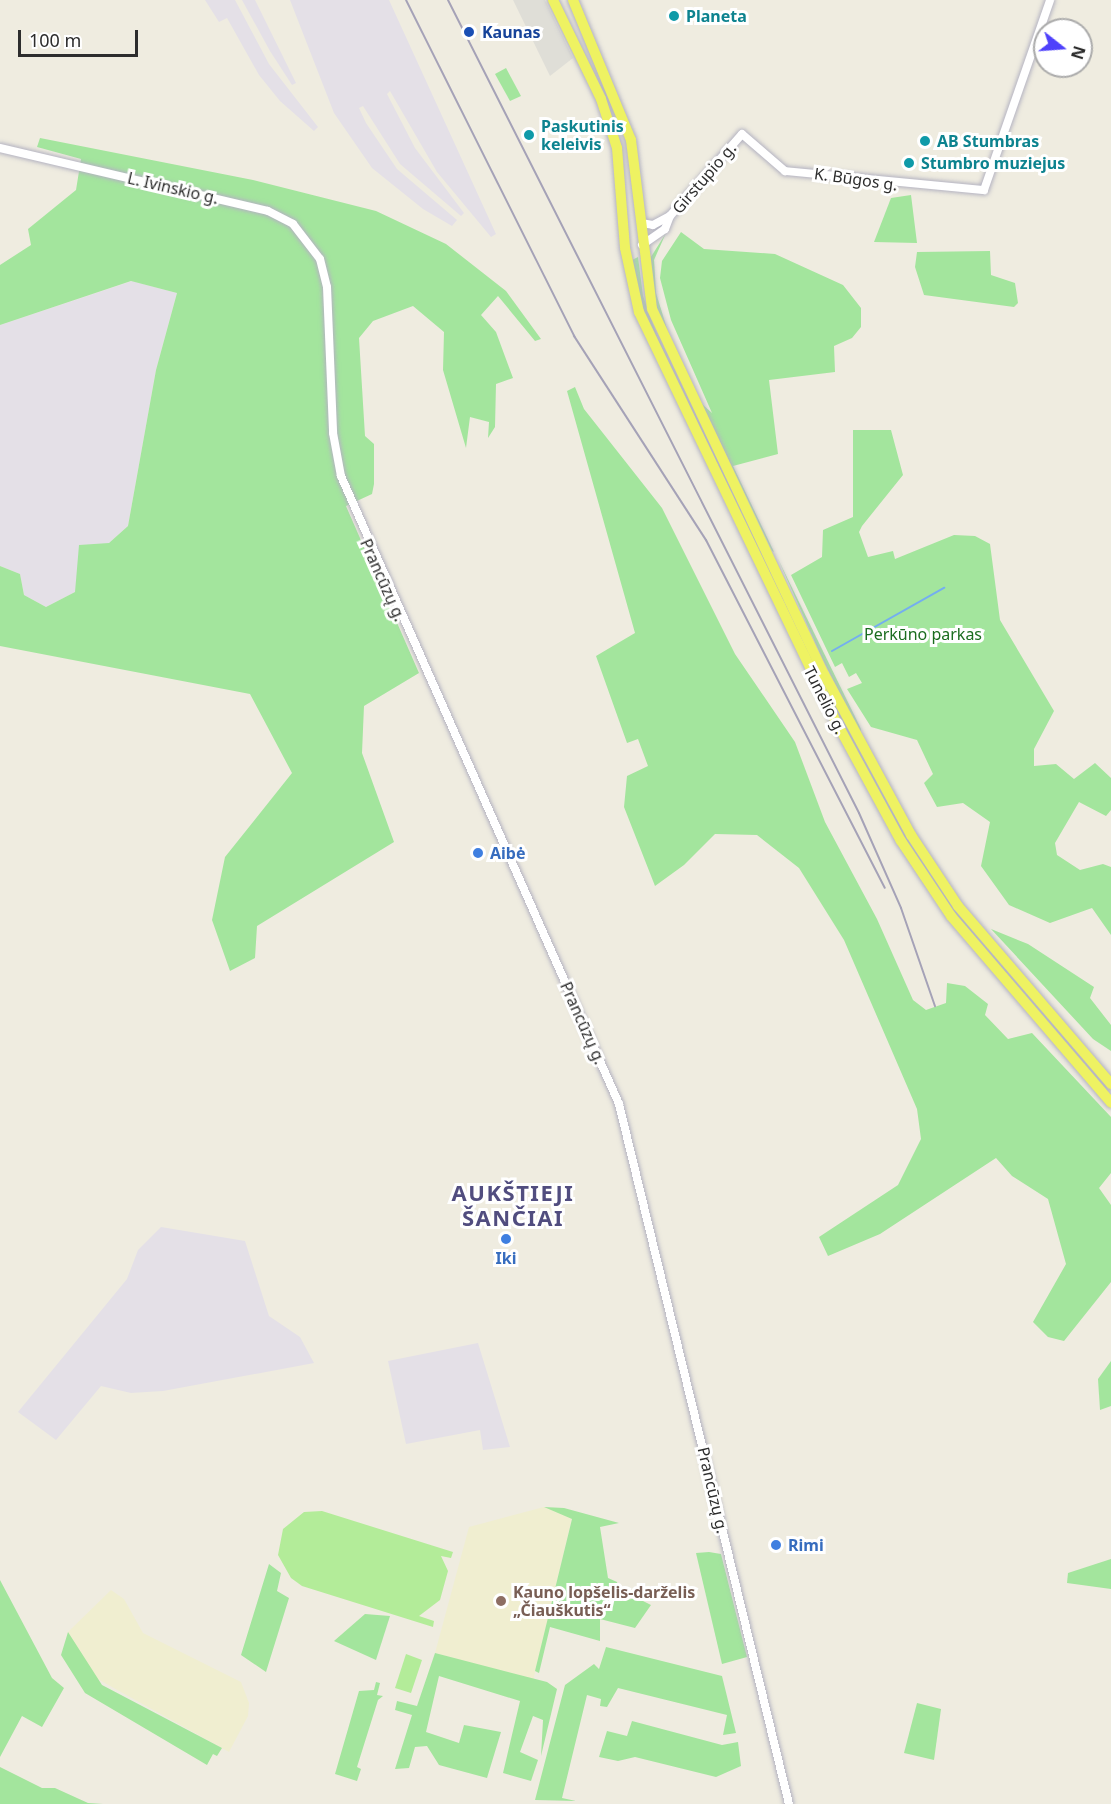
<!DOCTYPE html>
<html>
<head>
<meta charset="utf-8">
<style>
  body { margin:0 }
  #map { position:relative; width:1111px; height:1804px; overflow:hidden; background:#efece0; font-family:"Noto Sans",sans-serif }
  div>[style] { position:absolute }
  .industrial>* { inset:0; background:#e4e0e7 }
  .education>* { inset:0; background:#f0eed0 }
  .green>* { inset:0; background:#a3e59d }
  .pitch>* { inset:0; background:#b3ec99 }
  .plaza>* { inset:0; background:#dfded7 }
  .stream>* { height:2px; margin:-1px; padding:0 1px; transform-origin:1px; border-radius:1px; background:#74aef0 }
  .roads { filter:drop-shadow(0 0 2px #b4b3c1) drop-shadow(0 0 2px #b4b3c1) }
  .tertiary>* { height:8px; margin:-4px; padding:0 4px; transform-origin:4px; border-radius:4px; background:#fff }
  .primary>* { height:10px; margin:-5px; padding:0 5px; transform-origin:5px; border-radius:5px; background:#eef262 }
  .rail>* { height:2px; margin:-1px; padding:0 1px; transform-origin:1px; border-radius:1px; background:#a5a2b7 }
  .dots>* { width:16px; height:16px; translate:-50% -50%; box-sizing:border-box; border:3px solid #fff; border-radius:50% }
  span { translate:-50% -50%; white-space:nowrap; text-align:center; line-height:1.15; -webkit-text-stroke:6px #fff; paint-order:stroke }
  .culture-label { font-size:16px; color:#0d838f; font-weight:700 }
  .left { translate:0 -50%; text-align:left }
  .transit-label { font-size:16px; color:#164399; font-weight:700 }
  .street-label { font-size:16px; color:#2d2d2d }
  .park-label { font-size:16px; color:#1b6d1f }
  .shop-label { font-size:16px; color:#366cbe; font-weight:700 }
  .education-label { font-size:16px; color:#785e54; font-weight:700 }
  .district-label { font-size:22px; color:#514d7f; font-weight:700; letter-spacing:1.5px }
  .north { position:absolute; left:1033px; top:18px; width:60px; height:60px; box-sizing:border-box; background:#fff; border:2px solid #ababab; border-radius:50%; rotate:107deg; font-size:16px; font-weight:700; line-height:24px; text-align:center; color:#2d2d2d }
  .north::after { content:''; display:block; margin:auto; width:21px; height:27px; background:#4f41fb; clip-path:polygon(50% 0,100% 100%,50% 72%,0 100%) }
  .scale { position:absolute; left:18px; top:30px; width:120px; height:27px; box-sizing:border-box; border:3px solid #2d2d2d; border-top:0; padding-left:8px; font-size:18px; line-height:21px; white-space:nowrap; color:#2d2d2d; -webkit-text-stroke:4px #fff; paint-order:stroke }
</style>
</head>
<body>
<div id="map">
  <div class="industrial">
    <i style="clip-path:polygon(205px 0,235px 0,269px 64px,318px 127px,314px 131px,280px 101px,259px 75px,227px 18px,219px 22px)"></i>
    <i style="clip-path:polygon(242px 0,255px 0,296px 83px,292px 85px,270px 51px)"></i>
    <i style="clip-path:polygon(290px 0,389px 0,496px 234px,491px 237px,437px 172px,390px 91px,387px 94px,415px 148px,464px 213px,461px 216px,400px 164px,363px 106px,359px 108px,366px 123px,397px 169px,457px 220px,452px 226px,423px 209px,372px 168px,334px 113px)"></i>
    <i style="clip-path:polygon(132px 281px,177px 293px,156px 370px,128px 526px,109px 543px,75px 592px,46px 607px,24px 595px,20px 574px,0 566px,0 325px)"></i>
    <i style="clip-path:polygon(161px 1227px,245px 1241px,269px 1316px,300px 1337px,314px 1363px,163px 1391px,131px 1393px,101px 1386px,56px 1440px,18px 1412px,127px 1279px,138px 1250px)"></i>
    <i style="clip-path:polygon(478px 1343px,510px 1447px,483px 1450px,480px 1430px,406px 1444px,388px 1361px)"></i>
  </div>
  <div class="education">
    <i style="clip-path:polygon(544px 1507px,572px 1518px,533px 1681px,435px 1653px,469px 1527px)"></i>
    <i style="clip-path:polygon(111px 1590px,124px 1599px,143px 1633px,241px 1682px,249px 1703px,248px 1716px,229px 1752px,94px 1677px,68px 1632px)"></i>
  </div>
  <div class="green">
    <i style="clip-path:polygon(506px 68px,521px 96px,510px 101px,495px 74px)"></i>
    <i style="clip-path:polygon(40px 138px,253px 180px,376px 211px,446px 244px,506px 291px,541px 339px,535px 341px,498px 296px,481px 315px,496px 332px,513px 378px,496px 384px,495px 427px,488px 438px,489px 422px,470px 417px,466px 448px,443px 370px,444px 332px,413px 306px,373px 321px,359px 338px,365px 436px,374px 444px,374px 484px,372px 494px,346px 506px,419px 673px,364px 706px,362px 753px,394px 842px,257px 926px,255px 958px,230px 971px,212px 920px,225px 857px,292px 773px,250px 694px,0 646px,0 566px,20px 574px,24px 595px,46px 607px,75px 592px,79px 545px,109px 543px,128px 526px,156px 370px,177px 293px,131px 281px,0 325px,0 265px,31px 245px,28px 229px,76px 190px,81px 159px,37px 147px)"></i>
    <i style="clip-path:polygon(911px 195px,917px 243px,874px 242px,891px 198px)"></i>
    <i style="clip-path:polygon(681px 232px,704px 249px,775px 254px,843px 285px,861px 308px,861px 327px,852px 338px,834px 346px,835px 372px,769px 380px,778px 454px,733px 466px,774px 552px,772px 551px,657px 310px,649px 260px,666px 233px,654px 260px,656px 293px,668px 332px,702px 404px,712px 413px,671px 320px,660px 278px,662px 261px)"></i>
    <i style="clip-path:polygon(990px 251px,991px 275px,1015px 283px,1018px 303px,1014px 307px,924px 295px,915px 267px,917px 252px)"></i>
    <i style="clip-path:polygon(638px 257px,643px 296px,657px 336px,812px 659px,913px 848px,977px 938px,1111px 1095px,955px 914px,911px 849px,826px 693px,643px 311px,632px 260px)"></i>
    <i style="clip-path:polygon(575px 387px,584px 409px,662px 508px,735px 654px,795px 742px,825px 822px,877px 919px,913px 1000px,926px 1010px,946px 1003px,947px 983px,965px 986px,988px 1004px,985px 1015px,1008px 1039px,1032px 1033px,1111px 1117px,1111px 1173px,1099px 1188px,1111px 1205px,1111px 1282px,1064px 1341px,1048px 1337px,1033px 1322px,1066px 1264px,1048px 1199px,1012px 1176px,996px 1158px,880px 1234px,828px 1256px,819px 1237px,898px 1185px,921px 1139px,917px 1109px,844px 940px,799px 868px,757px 835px,715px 834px,684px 865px,655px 886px,624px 807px,627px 776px,648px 766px,638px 739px,627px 743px,596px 656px,635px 633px,567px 391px)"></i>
    <i style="clip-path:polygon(853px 430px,891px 430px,903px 475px,862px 526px,859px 532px,868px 557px,893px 551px,895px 559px,954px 535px,975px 536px,990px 544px,1000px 620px,1054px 711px,1034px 749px,1034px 766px,1056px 764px,1074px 779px,1095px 763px,1111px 778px,1111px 810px,1106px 816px,1079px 802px,1055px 843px,1057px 855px,1080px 870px,1103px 864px,1111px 867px,1111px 935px,1092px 908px,1050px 923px,1009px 905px,981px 866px,990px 822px,963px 803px,937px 807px,924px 783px,933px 774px,917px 740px,871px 727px,847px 689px,862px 683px,856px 673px,849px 677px,842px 663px,835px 667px,791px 575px,822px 557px,823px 530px,853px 517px)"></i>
    <i style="clip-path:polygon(778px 559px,861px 729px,860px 733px,822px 658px)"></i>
    <i style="clip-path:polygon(991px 929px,1028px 944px,1094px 987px,1090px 998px,1111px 1025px,1111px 1051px,1093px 1039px)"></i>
    <i style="clip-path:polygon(1111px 1361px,1111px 1406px,1100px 1410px,1098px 1379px)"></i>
    <i style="clip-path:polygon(544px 1507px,564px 1508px,619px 1523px,600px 1527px,608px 1578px,617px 1582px,621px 1601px,637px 1598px,651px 1605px,635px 1628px,600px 1619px,600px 1641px,550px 1627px,539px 1673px,535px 1671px,572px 1519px)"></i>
    <i style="clip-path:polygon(709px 1552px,721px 1554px,747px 1657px,722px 1664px,696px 1553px)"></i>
    <i style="clip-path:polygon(1111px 1559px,1111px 1589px,1067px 1583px,1068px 1573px)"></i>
    <i style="clip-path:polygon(269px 1564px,281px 1573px,277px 1591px,289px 1598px,266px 1672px,241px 1655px)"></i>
    <i style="clip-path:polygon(0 1580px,52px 1678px,64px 1688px,42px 1727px,22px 1716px,0 1757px)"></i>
    <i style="clip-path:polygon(365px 1614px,390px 1616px,376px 1660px,334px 1641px)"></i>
    <i style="clip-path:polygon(68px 1632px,102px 1685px,222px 1748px,217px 1756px,213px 1754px,207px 1765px,85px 1693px,61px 1655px)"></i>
    <i style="clip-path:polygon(606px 1647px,722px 1676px,736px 1733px,723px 1735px,727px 1715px,618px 1688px,607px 1707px,600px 1706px,601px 1699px,587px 1695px,562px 1798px,576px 1801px,535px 1800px,565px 1685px,594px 1664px,599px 1669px)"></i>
    <i style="clip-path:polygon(435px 1653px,547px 1682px,557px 1689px,541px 1756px,543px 1720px,533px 1716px,520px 1752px,538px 1760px,531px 1781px,503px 1773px,520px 1701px,439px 1676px,426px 1732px,459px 1743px,464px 1725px,501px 1732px,487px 1778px,439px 1765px,427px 1746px,415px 1747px,409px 1768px,395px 1769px,412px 1715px,395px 1710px,397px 1701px,417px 1706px)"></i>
    <i style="clip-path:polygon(376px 1682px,380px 1683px,377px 1695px,383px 1696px,378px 1700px,357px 1767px,361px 1769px,357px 1781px,335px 1774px,359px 1691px,374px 1690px)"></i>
    <i style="clip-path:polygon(917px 1703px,941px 1709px,934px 1760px,904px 1753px)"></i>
    <i style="clip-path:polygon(632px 1721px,722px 1745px,738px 1742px,741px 1766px,716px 1777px,635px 1757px,618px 1761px,599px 1757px,607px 1731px,627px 1736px)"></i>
    <i style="clip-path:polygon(0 1767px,42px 1788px,55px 1788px,88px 1803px,103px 1804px,0 1804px)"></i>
  </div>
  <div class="pitch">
    <i style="clip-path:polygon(322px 1511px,453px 1552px,451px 1558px,441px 1556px,448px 1571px,440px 1600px,419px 1616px,434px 1621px,433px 1627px,302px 1586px,291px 1578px,278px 1555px,283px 1529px,304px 1512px)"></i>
    <i style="clip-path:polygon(406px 1654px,422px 1660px,411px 1693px,395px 1688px)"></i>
  </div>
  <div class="plaza">
    <i style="clip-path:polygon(513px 0,545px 0,573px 58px,550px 76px)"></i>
  </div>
  <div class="stream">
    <i style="left:832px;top:651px;width:129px;rotate:-29.4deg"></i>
  </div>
  <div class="roads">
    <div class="tertiary">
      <i style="left:0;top:148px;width:275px;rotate:13.2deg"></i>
      <i style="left:268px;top:211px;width:28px;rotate:27deg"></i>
      <i style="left:293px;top:224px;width:44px;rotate:52.4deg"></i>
      <i style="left:320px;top:259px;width:29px;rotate:76deg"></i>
      <i style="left:327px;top:287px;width:146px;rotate:87.6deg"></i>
      <i style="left:333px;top:433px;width:44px;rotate:79.5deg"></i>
      <i style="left:341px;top:476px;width:687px;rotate:66.12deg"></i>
      <i style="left:619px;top:1104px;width:720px;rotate:76.35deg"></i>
      <i style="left:641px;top:223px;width:12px;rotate:9deg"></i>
      <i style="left:653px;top:225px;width:19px;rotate:-28deg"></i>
      <i style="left:642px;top:245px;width:28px;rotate:-35deg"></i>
      <i style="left:665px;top:229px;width:14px;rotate:-69deg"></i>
      <i style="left:670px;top:216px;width:109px;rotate:-48.7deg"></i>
      <i style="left:742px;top:134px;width:57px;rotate:40.7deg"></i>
      <i style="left:785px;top:171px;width:200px;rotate:5.5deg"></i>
      <i style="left:984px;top:190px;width:201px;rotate:-70.8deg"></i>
    </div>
    <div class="primary">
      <i style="left:553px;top:0;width:110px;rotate:64.1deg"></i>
      <i style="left:601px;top:99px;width:52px;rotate:71.9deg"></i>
      <i style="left:617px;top:148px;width:100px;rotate:85.4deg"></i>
      <i style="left:625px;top:248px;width:66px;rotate:77.7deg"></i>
      <i style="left:639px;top:312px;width:448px;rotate:64.3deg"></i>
      <i style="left:833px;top:716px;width:142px;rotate:61.5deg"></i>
      <i style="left:901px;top:841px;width:90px;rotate:56.3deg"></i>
      <i style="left:951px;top:916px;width:246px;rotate:49.4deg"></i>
      <i style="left:573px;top:0;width:152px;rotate:67.5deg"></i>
      <i style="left:631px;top:140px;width:170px;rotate:82.9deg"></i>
      <i style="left:652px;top:309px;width:403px;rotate:64.8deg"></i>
      <i style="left:824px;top:674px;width:183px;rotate:61.6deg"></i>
      <i style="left:911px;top:835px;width:85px;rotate:56.5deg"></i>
      <i style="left:958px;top:906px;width:235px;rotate:49.3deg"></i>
    </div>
  </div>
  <div class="rail">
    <i style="left:406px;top:0;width:376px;rotate:63.4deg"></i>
    <i style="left:574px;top:336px;width:243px;rotate:57.1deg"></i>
    <i style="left:706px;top:540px;width:391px;rotate:62.8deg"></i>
    <i style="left:448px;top:0;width:911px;rotate:63.18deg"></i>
    <i style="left:859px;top:813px;width:104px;rotate:66.1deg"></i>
    <i style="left:901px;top:908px;width:104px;rotate:70.9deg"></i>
  </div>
  <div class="dots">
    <i style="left:674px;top:16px;background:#0f9aa8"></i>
    <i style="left:469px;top:32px;background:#1a4fb4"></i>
    <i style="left:529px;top:135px;background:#0f9aa8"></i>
    <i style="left:925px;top:141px;background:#0f9aa8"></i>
    <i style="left:909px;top:163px;background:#0f9aa8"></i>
    <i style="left:478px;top:853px;background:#3f7fe0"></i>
    <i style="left:506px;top:1239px;background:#3f7fe0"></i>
    <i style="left:776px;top:1545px;background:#3f7fe0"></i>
    <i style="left:501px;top:1601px;background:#8d6e63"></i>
  </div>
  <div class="culture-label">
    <span class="left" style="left:686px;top:16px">Planeta</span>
    <span class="left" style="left:541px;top:135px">Paskutinis<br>keleivis</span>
    <span class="left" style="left:937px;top:141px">AB Stumbras</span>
    <span class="left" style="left:921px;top:163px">Stumbro muziejus</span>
  </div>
  <div class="transit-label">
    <span class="left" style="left:482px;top:32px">Kaunas</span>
  </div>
  <div class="street-label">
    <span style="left:704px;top:178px;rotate:-49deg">Girstupio g.</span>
    <span style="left:856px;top:179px;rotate:8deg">K. Būgos g.</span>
    <span style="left:173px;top:188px;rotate:13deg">L. Ivinskio g.</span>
    <span style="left:383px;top:580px;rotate:66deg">Prancūzų g.</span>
    <span style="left:825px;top:700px;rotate:63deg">Tunelio g.</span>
    <span style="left:583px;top:1023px;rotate:66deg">Prancūzų g.</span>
    <span style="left:713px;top:1490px;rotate:77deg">Prancūzų g.</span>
  </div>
  <div class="park-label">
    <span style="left:923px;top:634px">Perkūno parkas</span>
  </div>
  <div class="shop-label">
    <span class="left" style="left:490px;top:853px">Aibė</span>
    <span style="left:506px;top:1258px">Iki</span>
    <span class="left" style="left:788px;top:1545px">Rimi</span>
  </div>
  <div class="education-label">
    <span class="left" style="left:513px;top:1601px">Kauno lopšelis-darželis<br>„Čiauškutis“</span>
  </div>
  <div class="district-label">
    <span style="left:513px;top:1205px">AUKŠTIEJI<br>ŠANČIAI</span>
  </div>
  <div class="north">N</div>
  <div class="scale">100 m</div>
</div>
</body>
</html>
